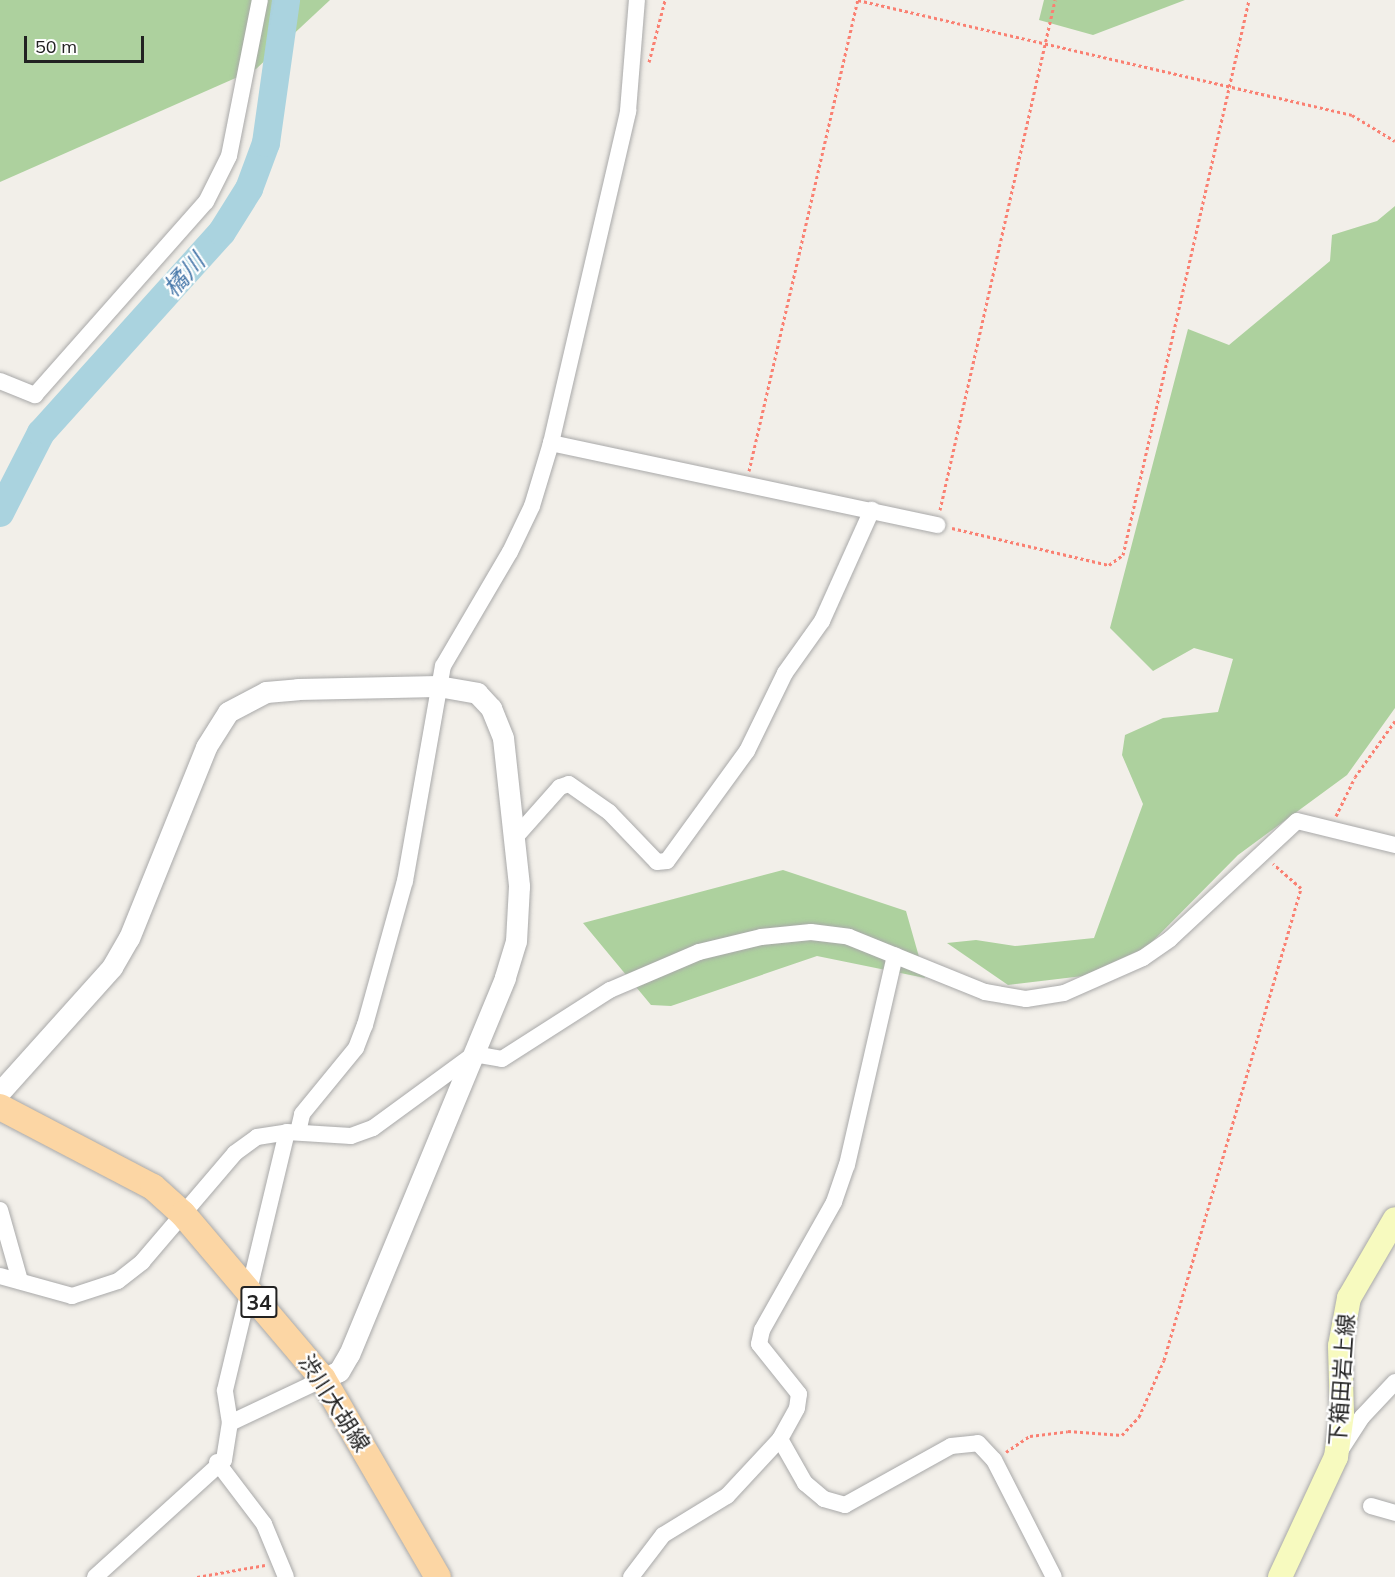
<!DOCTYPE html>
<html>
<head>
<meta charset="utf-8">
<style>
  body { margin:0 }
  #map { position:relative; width:1395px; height:1577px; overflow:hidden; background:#f2efe9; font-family:Mulish,"Noto Sans JP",sans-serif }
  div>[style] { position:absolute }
  .forest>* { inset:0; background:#add19e }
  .river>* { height:28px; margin:-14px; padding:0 14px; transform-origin:14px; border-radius:14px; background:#aad3df }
  .path>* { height:3px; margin-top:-1.5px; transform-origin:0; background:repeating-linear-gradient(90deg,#fa8072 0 3px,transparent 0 6px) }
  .roads { filter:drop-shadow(0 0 2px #a9a9a9) drop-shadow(0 0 2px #a9a9a9) }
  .minor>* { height:16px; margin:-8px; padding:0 8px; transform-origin:8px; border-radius:8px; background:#fff }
  .tertiary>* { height:21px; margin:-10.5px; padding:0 10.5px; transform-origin:10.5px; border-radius:10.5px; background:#fff }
  .secondary>* { height:24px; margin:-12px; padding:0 12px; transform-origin:12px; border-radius:12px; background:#f7fabf }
  .primary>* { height:26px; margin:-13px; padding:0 13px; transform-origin:13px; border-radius:13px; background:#fcd6a4 }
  span { translate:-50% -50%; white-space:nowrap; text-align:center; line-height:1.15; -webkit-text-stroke:4.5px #fff; paint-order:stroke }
  .shield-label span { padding:2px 4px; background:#fff; border:2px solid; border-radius:4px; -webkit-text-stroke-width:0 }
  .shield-label { font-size:21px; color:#222; font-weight:700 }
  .street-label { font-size:22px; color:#222 }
  .water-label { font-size:24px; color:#4a7aab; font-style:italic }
  .scale { position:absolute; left:24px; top:36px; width:120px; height:27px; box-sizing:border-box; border:3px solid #222; border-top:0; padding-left:8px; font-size:18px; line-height:21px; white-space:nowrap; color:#222; -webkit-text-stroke:4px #fff; paint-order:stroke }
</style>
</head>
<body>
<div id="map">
  <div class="forest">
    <i style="clip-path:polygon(0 0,330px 0,256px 69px,0 182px)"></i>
    <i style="clip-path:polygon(1044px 0,1185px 0,1093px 35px,1039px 20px)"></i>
    <i style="clip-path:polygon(1395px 206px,1395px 708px,1347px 775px,1238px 855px,1147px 947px,1083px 976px,1008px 985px,947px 943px,976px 940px,1015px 946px,1094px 938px,1143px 804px,1122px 755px,1125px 735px,1163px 718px,1218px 712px,1233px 659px,1194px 648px,1153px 671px,1110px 628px,1188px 329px,1229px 345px,1330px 261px,1332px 235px,1377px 221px)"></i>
    <i style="clip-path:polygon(783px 870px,906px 911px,925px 978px,817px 956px,671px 1006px,651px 1005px,583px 923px)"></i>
  </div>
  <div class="river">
    <i style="left:0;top:513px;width:90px;rotate:-62.9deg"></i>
    <i style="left:41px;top:433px;width:270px;rotate:-48deg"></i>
    <i style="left:222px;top:232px;width:51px;rotate:-57.9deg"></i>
    <i style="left:249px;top:189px;width:49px;rotate:-69.7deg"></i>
    <i style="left:266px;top:143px;width:144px;rotate:-82deg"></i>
  </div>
  <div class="path">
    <i style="left:858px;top:0;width:507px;rotate:13.1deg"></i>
    <i style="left:1352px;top:115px;width:50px;rotate:31.2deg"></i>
    <i style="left:649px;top:62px;width:64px;rotate:-75.5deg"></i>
    <i style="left:749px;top:471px;width:483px;rotate:-77deg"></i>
    <i style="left:940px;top:510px;width:523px;rotate:-77.29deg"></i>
    <i style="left:952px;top:528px;width:161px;rotate:13.3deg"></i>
    <i style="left:1109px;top:565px;width:17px;rotate:-36deg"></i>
    <i style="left:1123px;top:555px;width:569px;rotate:-77.21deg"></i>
    <i style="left:1336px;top:816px;width:43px;rotate:-64deg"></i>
    <i style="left:1355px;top:777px;width:69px;rotate:-54.5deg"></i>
    <i style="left:1006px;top:1452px;width:29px;rotate:-34deg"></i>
    <i style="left:1030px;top:1436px;width:38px;rotate:-7deg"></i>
    <i style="left:1068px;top:1431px;width:54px;rotate:4.2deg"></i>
    <i style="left:1122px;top:1435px;width:25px;rotate:-47deg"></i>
    <i style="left:1139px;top:1417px;width:62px;rotate:-66.3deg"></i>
    <i style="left:1164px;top:1360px;width:491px;rotate:-73.8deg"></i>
    <i style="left:1301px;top:888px;width:37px;rotate:-139deg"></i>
    <i style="left:197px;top:1577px;width:69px;rotate:-10deg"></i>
  </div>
  <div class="roads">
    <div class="minor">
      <i style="left:0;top:381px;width:38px;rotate:22deg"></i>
      <i style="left:35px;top:395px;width:258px;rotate:-48.5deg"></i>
      <i style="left:206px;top:202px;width:51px;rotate:-63.4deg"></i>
      <i style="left:229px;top:156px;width:159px;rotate:-78.8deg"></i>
      <i style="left:551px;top:443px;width:395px;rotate:12deg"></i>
      <i style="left:513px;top:840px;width:71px;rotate:-48.4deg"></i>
      <i style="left:560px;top:787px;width:9px;rotate:-18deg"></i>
      <i style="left:569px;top:784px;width:49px;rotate:35deg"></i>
      <i style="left:609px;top:812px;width:69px;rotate:46.2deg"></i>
      <i style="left:657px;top:862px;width:10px;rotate:-6deg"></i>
      <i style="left:667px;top:861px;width:136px;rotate:-54deg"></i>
      <i style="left:747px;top:751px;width:87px;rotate:-64deg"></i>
      <i style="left:785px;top:673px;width:64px;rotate:-54.6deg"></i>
      <i style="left:822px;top:621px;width:122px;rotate:-65.8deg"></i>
      <i style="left:298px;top:1132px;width:18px;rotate:-77deg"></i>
      <i style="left:302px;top:1114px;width:85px;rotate:-50.7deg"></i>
      <i style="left:356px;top:1048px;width:25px;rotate:-69deg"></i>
      <i style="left:365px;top:1025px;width:149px;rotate:-74.5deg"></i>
      <i style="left:405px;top:881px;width:218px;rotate:-80deg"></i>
      <i style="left:443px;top:666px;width:132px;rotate:-59.6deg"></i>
      <i style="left:510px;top:552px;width:51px;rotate:-64.4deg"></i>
      <i style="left:532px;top:506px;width:66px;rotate:-73.2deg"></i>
      <i style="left:551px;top:443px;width:341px;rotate:-76.9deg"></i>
      <i style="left:628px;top:111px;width:111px;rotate:-85.4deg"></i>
      <i style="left:0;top:1210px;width:70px;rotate:74.2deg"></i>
      <i style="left:0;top:1276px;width:75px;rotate:15.5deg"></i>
      <i style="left:72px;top:1296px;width:48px;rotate:-18.1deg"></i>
      <i style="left:118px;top:1281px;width:31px;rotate:-38deg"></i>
      <i style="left:142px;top:1262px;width:143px;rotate:-49.5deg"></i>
      <i style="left:235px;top:1153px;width:27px;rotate:-36deg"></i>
      <i style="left:257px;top:1137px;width:30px;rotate:-9deg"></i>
      <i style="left:287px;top:1132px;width:64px;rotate:3.6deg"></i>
      <i style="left:351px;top:1136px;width:23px;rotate:-20deg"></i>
      <i style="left:373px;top:1128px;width:125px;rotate:-36.2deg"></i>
      <i style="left:474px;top:1054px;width:28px;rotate:10deg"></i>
      <i style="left:502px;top:1059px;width:128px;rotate:-32.6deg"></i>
      <i style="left:610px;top:990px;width:97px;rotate:-23.1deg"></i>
      <i style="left:699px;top:952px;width:64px;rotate:-13.6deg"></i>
      <i style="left:761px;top:937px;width:50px;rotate:-5.7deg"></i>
      <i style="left:811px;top:932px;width:38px;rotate:7deg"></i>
      <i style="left:849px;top:937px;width:147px;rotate:22deg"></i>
      <i style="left:985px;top:992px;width:42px;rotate:9.7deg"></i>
      <i style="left:1026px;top:999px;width:38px;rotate:-9deg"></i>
      <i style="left:1064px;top:993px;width:86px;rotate:-23.9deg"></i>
      <i style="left:1143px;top:958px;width:33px;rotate:-35deg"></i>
      <i style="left:1170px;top:939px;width:173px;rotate:-42.9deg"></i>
      <i style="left:1297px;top:821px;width:101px;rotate:13.8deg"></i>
      <i style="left:230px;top:1423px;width:103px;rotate:-25.3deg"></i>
      <i style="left:780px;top:1439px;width:35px;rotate:-61deg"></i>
      <i style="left:797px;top:1408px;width:14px;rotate:-82deg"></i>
      <i style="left:799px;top:1394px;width:64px;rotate:-128.7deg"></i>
      <i style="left:759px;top:1344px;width:14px;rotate:-78deg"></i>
      <i style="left:762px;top:1330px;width:147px;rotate:-60.6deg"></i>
      <i style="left:834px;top:1202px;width:39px;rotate:-71deg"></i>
      <i style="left:847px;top:1165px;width:215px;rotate:-77.1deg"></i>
      <i style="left:1340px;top:1451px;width:40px;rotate:-57.1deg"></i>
      <i style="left:1362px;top:1417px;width:48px;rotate:-46.7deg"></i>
      <i style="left:217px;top:1462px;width:78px;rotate:52.8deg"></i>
      <i style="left:264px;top:1524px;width:57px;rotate:67.5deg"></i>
      <i style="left:1371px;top:1506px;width:25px;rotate:16deg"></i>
      <i style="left:95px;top:1577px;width:174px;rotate:-42.2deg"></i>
      <i style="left:224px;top:1460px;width:37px;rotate:-81deg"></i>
      <i style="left:230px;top:1423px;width:33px;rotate:-99deg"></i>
      <i style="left:225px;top:1390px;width:265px;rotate:-76.5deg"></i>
      <i style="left:631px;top:1577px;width:53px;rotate:-52.7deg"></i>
      <i style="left:663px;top:1535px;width:75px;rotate:-31.4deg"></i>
      <i style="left:727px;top:1496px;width:78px;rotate:-47.1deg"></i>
      <i style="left:780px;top:1439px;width:51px;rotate:60.4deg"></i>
      <i style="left:805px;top:1483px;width:25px;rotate:40deg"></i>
      <i style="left:824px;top:1499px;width:22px;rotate:16deg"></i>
      <i style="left:845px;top:1505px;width:121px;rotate:-29.1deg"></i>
      <i style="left:951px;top:1446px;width:27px;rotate:-6deg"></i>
      <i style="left:978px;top:1443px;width:23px;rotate:47deg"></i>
      <i style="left:994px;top:1460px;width:131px;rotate:62.9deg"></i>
    </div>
    <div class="tertiary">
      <i style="left:0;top:1092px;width:168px;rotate:-48.1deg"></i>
      <i style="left:112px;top:967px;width:34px;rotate:-60deg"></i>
      <i style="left:129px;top:938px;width:206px;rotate:-68deg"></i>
      <i style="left:206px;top:747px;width:41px;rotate:-57.8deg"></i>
      <i style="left:228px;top:712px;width:43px;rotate:-27.8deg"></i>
      <i style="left:266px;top:692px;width:32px;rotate:-5deg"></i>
      <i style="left:298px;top:689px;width:140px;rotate:-1.2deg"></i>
      <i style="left:438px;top:686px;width:40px;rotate:10deg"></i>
      <i style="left:477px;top:693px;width:21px;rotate:47deg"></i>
      <i style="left:491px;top:708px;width:32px;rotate:68deg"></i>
      <i style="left:503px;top:738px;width:149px;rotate:83.8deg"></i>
      <i style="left:519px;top:886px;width:55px;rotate:93.1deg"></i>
      <i style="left:516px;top:941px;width:39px;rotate:107deg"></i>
      <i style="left:505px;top:978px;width:407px;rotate:112.5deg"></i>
      <i style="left:349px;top:1354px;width:20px;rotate:120deg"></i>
      <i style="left:339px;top:1371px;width:18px;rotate:153deg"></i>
    </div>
    <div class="secondary">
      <i style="left:1280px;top:1577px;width:132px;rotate:-65deg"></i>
      <i style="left:1336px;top:1457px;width:43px;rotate:-82.1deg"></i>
      <i style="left:1342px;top:1414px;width:68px;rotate:-91.7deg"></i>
      <i style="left:1340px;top:1346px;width:49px;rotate:-79.4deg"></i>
      <i style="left:1349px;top:1298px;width:91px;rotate:-59.8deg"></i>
    </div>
    <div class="primary">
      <i style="left:0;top:1107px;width:173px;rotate:27.6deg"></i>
      <i style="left:153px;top:1187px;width:40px;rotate:42deg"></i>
      <i style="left:183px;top:1214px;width:216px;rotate:49.7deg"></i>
      <i style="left:323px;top:1379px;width:229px;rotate:59.9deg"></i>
    </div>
  </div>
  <div class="shield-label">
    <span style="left:259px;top:1302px">34</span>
  </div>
  <div class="street-label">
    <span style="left:1342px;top:1380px;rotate:-86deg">下箱田岩上線</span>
    <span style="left:334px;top:1403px;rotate:57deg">渋川大胡線</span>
  </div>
  <div class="water-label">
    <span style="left:184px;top:275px;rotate:-48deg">橘川</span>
  </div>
  <div class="scale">50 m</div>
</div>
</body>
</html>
